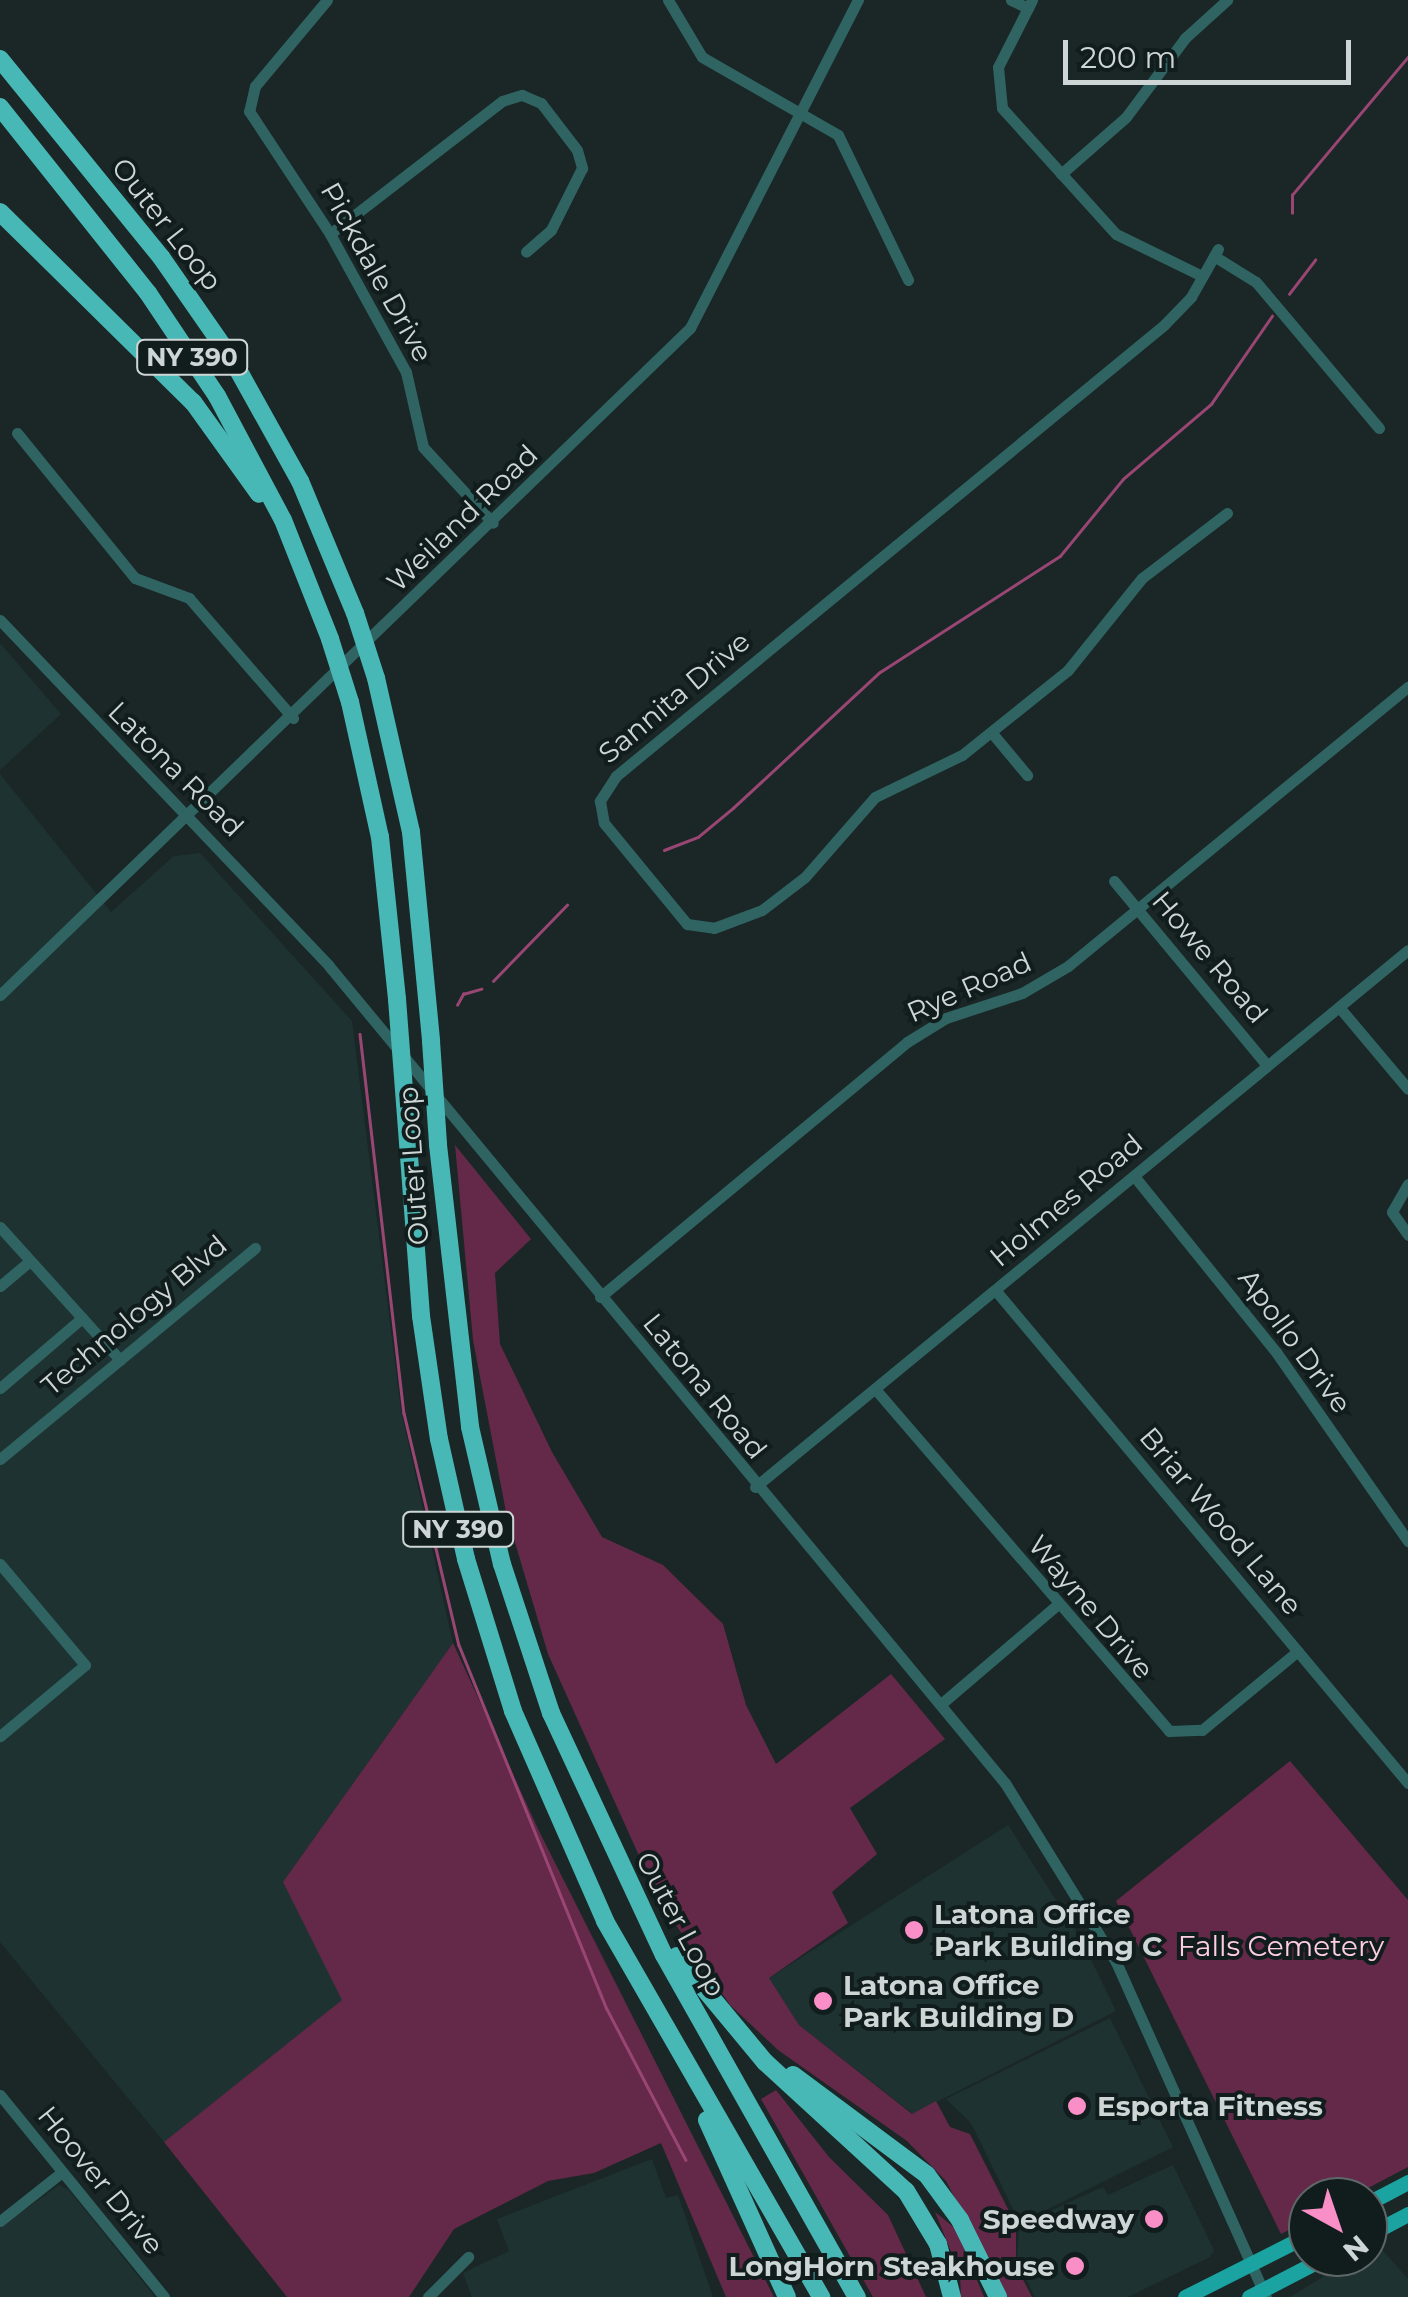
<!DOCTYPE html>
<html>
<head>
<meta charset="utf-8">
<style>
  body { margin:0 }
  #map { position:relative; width:1408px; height:2297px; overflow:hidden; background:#1a2726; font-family:Montserrat,sans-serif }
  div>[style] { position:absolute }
  .built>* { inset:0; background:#1e3232 }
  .green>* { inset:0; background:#642849 }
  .stream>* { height:2.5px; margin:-1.25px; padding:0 1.25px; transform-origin:1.25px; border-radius:1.25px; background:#9a4674 }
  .minor>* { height:11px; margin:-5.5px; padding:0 5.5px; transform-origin:5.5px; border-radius:5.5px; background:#2f6463 }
  .major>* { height:15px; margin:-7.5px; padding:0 7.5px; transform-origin:7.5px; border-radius:7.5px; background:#1ba3a2 }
  .highway>* { height:18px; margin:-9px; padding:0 9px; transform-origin:9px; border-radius:9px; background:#48b8b6 }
  .highway-bridge>* { height:18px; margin:-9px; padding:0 9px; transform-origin:9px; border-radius:9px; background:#48b8b6 }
  .dots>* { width:28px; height:28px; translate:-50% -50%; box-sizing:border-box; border:5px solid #111d1d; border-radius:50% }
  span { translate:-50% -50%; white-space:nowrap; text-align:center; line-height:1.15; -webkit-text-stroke:8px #111d1d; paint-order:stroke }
  .shield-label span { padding:2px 8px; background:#111d1d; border:2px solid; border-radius:8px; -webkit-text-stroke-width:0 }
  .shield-label { font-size:25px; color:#ced6d5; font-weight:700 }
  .street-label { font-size:28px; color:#ced6d5 }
  .poi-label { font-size:28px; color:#ced6d5; font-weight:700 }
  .left { translate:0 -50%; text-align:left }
  .right { translate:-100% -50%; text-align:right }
  .park-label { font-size:28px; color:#fecde4 }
  .north { position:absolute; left:1288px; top:2177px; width:100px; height:100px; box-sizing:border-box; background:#111d1d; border:2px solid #5d6767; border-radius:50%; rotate:140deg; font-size:28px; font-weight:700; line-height:40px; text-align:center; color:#ced6d5 }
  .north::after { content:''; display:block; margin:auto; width:35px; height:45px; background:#fa8fc7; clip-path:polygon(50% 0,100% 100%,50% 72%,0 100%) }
  .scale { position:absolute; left:1063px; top:40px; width:288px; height:45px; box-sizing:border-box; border:5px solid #ced6d5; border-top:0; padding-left:12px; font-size:30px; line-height:35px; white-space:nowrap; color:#ced6d5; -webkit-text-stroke:8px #111d1d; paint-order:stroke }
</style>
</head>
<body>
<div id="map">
  <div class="built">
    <i style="clip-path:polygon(0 643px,61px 714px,0 770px)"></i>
    <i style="clip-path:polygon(0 774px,111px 912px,174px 856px,200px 853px,352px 1021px,401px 1411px,453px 1643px,283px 1882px,343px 2000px,164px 2142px,0 1942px)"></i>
    <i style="clip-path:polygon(1008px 1825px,1081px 1939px,1116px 2011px,913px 2114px,799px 2025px,769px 1978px)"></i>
    <i style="clip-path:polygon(1110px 2018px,1173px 2147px,1020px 2223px,971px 2123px,946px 2099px)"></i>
    <i style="clip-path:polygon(652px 2159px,666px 2198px,678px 2195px,713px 2297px,472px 2297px,463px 2273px,509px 2251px,497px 2219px)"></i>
    <i style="clip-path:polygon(1173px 2165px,1214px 2250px,1210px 2257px,1128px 2297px,1035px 2297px,1017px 2262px,1019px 2225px,1103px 2187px,1108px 2195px)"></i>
    <i style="clip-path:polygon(59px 2185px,69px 2190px,155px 2297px,0 2297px,0 2228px)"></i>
    <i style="clip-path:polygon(1378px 2245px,1408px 2279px,1408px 2297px,1290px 2297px,1356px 2257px,1368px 2257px)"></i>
  </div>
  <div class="green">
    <i style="clip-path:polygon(455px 1145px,531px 1239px,495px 1273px,500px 1344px,552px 1452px,602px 1537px,663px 1565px,723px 1624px,746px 1705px,776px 1764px,891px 1674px,945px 1739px,850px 1808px,877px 1854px,832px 1892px,848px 1923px,769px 1978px,799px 2025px,912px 2114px,936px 2101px,950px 2127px,970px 2134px,1016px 2225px,1016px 2266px,1032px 2297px,1006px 2297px,946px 2181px,907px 2141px,778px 2050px,730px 2005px,659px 1900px,548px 1654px,506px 1512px,473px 1340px)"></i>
    <i style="clip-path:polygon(453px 1643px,538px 1829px,774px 2297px,726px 2297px,661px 2143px,594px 2173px,548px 2181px,454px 2229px,409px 2297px,287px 2297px,164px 2142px,342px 2000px,283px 1882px)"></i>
    <i style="clip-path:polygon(1290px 1761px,1408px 1900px,1408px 2167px,1351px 2197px,1308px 2197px,1308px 2220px,1281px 2234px,1116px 1901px)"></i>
    <i style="clip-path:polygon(776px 2090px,829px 2157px,888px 2215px,926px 2297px,873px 2297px,761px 2099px)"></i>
    <i style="clip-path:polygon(935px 2212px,956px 2229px,984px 2297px,961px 2297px,960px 2274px)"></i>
  </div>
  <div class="stream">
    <i style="left:1292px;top:213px;width:18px;rotate:-90deg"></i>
    <i style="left:1292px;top:195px;width:180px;rotate:-50deg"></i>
    <i style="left:1289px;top:294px;width:43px;rotate:-52.6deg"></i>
    <i style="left:664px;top:850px;width:36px;rotate:-21deg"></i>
    <i style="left:698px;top:837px;width:45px;rotate:-39.6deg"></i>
    <i style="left:733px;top:808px;width:200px;rotate:-42.8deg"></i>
    <i style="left:880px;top:672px;width:214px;rotate:-32.8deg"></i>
    <i style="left:1060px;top:556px;width:99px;rotate:-50.7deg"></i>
    <i style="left:1123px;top:479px;width:116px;rotate:-40.4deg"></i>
    <i style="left:1211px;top:404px;width:107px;rotate:-55.3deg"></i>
    <i style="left:493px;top:981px;width:106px;rotate:-45.8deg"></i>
    <i style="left:457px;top:1005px;width:13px;rotate:-61deg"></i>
    <i style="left:463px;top:994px;width:19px;rotate:-16deg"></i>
    <i style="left:360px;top:1034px;width:382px;rotate:83.4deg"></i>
    <i style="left:404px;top:1413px;width:238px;rotate:76.7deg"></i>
    <i style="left:459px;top:1645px;width:393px;rotate:67.9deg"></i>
    <i style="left:607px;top:2009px;width:170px;rotate:62.4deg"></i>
  </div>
  <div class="minor">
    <i style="left:327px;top:0;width:112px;rotate:129.9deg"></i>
    <i style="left:255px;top:86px;width:26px;rotate:103deg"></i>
    <i style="left:249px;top:111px;width:147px;rotate:56.6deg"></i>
    <i style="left:330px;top:234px;width:158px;rotate:61.2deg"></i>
    <i style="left:406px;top:372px;width:77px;rotate:77.2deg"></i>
    <i style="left:423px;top:447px;width:103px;rotate:47.4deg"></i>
    <i style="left:668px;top:0;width:66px;rotate:59.2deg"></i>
    <i style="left:702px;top:57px;width:157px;rotate:29.8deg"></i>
    <i style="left:838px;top:135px;width:161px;rotate:64.2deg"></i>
    <i style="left:1011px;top:0;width:19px;rotate:25deg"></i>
    <i style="left:1032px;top:0;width:75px;rotate:116.9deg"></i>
    <i style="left:998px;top:67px;width:41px;rotate:84.4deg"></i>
    <i style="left:1002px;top:108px;width:170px;rotate:47.9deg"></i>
    <i style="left:1116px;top:234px;width:96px;rotate:26deg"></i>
    <i style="left:1061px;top:174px;width:86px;rotate:-41.2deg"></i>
    <i style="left:1126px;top:117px;width:99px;rotate:-53.2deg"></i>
    <i style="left:1185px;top:38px;width:57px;rotate:-42.1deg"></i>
    <i style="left:330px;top:234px;width:217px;rotate:-37.7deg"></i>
    <i style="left:502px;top:101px;width:21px;rotate:-17deg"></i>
    <i style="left:522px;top:95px;width:21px;rotate:23deg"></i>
    <i style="left:541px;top:103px;width:59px;rotate:52.5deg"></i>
    <i style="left:577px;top:150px;width:19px;rotate:74deg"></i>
    <i style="left:582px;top:168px;width:69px;rotate:116.6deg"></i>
    <i style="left:551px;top:230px;width:33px;rotate:139deg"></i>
    <i style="left:1218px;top:249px;width:55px;rotate:119.4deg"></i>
    <i style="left:1191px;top:297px;width:39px;rotate:134deg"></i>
    <i style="left:1164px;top:325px;width:710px;rotate:140.55deg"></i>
    <i style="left:616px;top:776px;width:30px;rotate:123deg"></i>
    <i style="left:600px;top:801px;width:22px;rotate:80deg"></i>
    <i style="left:604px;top:823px;width:131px;rotate:50.6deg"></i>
    <i style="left:687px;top:924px;width:27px;rotate:8deg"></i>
    <i style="left:714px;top:928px;width:51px;rotate:-20.6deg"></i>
    <i style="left:762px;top:910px;width:54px;rotate:-37.5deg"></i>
    <i style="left:805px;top:877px;width:106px;rotate:-48.8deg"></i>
    <i style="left:875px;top:797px;width:97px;rotate:-25.8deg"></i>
    <i style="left:962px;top:755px;width:136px;rotate:-38.7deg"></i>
    <i style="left:1068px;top:670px;width:118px;rotate:-51.2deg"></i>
    <i style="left:1142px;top:578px;width:107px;rotate:-37.4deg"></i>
    <i style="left:1214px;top:256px;width:49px;rotate:31.8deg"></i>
    <i style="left:1256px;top:282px;width:191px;rotate:49.9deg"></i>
    <i style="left:17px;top:433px;width:187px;rotate:50.9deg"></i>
    <i style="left:135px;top:578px;width:58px;rotate:20.3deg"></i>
    <i style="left:189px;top:598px;width:159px;rotate:49.1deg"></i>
    <i style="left:0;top:620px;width:477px;rotate:46.4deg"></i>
    <i style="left:329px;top:966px;width:1060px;rotate:50.4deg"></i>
    <i style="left:1005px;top:1783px;width:211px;rotate:58.2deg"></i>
    <i style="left:1116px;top:1962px;width:367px;rotate:65.9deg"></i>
    <i style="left:992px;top:733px;width:55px;rotate:50.2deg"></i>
    <i style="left:1114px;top:881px;width:239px;rotate:50.3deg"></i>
    <i style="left:0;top:995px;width:960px;rotate:-44.03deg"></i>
    <i style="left:690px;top:328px;width:369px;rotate:-62.9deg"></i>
    <i style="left:1339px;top:1007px;width:107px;rotate:49.9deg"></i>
    <i style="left:1134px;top:1176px;width:226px;rotate:51.1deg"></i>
    <i style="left:1276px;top:1352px;width:231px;rotate:55.1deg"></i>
    <i style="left:1408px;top:1184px;width:32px;rotate:120deg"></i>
    <i style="left:1392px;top:1212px;width:28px;rotate:55deg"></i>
    <i style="left:0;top:1227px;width:179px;rotate:47.9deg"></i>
    <i style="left:0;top:1286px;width:39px;rotate:-40deg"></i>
    <i style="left:996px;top:1291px;width:642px;rotate:50.06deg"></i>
    <i style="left:600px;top:1297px;width:399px;rotate:-39.7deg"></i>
    <i style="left:907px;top:1042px;width:46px;rotate:-31.6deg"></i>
    <i style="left:946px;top:1018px;width:80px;rotate:-18.2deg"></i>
    <i style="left:1022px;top:993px;width:53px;rotate:-30.4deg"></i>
    <i style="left:1068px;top:966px;width:440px;rotate:-39.4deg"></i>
    <i style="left:0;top:1388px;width:108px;rotate:-40.5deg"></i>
    <i style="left:876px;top:1390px;width:450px;rotate:49.3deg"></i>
    <i style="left:1169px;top:1731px;width:33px;rotate:-2deg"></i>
    <i style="left:1202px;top:1730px;width:124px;rotate:-39.5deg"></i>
    <i style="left:0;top:1459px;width:331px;rotate:-39.6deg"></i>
    <i style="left:755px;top:1487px;width:845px;rotate:-39.43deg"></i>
    <i style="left:0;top:1564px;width:132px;rotate:49.9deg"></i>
    <i style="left:85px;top:1665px;width:111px;rotate:140.1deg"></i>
    <i style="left:941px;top:1704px;width:153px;rotate:-40.5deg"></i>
    <i style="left:0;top:2095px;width:260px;rotate:50.9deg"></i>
    <i style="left:0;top:2221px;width:79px;rotate:-38.3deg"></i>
    <i style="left:428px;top:2297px;width:57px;rotate:-45deg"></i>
  </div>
  <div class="major">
    <i style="left:1368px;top:2203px;width:45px;rotate:-27.7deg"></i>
    <i style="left:1368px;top:2235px;width:45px;rotate:-27.7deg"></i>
    <i style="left:1185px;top:2297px;width:138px;rotate:-26.8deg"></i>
    <i style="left:1249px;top:2297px;width:87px;rotate:-27.5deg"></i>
  </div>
  <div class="highway">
    <i style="left:0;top:59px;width:255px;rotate:50.9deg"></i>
    <i style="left:161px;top:257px;width:124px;rotate:55.2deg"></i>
    <i style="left:232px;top:359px;width:140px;rotate:60.9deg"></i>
    <i style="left:300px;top:481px;width:143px;rotate:67.4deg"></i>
    <i style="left:0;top:107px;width:238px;rotate:51.5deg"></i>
    <i style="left:148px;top:293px;width:124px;rotate:56.2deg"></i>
    <i style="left:217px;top:396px;width:140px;rotate:62deg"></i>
    <i style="left:283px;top:520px;width:128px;rotate:68.4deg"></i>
    <i style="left:0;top:212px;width:271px;rotate:44.6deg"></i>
    <i style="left:193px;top:402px;width:113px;rotate:54.3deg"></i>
    <i style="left:376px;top:678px;width:158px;rotate:77.2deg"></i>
    <i style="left:411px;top:832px;width:210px;rotate:84.5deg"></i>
    <i style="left:350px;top:702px;width:138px;rotate:77.5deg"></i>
    <i style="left:380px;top:837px;width:163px;rotate:84deg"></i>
    <i style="left:405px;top:1103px;width:214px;rotate:85.7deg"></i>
    <i style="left:421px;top:1316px;width:124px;rotate:81.7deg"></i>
    <i style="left:439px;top:1439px;width:123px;rotate:77.3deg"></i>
    <i style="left:466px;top:1559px;width:159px;rotate:72.8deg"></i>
    <i style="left:513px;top:1711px;width:229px;rotate:66.3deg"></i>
    <i style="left:605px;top:1921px;width:434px;rotate:60.1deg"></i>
    <i style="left:438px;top:1145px;width:284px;rotate:83.5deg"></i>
    <i style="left:470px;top:1427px;width:141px;rotate:76.9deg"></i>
    <i style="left:502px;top:1564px;width:157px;rotate:71.8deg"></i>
    <i style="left:551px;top:1713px;width:267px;rotate:65deg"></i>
    <i style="left:664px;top:1955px;width:393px;rotate:60.6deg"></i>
    <i style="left:677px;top:1956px;width:138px;rotate:50.3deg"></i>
    <i style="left:765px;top:2062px;width:191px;rotate:42.5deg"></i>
    <i style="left:906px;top:2191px;width:62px;rotate:58.9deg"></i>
    <i style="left:938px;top:2244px;width:55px;rotate:75.2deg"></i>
    <i style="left:793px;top:2075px;width:167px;rotate:36.7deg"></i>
    <i style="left:927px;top:2175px;width:56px;rotate:53.7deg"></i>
    <i style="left:960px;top:2220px;width:86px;rotate:63.7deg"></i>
    <i style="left:707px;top:2120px;width:194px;rotate:65.7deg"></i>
  </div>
  <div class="highway-bridge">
    <i style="left:355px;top:613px;width:68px;rotate:72.1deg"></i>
    <i style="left:330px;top:639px;width:66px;rotate:72.4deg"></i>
    <i style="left:397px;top:999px;width:104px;rotate:85.6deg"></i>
    <i style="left:431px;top:1041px;width:104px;rotate:86.1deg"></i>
  </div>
  <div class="dots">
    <i style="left:914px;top:1930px;background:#fa8fc7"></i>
    <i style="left:823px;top:2001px;background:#fa8fc7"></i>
    <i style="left:1077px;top:2106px;background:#fa8fc7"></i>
    <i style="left:1154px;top:2219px;background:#fa8fc7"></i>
    <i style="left:1075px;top:2266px;background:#fa8fc7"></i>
  </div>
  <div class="shield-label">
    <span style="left:192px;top:357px">NY 390</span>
    <span style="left:458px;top:1529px">NY 390</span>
  </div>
  <div class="street-label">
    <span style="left:167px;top:224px;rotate:52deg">Outer Loop</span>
    <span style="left:377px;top:272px;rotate:61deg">Pickdale Drive</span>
    <span style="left:462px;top:518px;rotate:-44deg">Weiland Road</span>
    <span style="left:674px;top:697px;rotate:-40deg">Sannita Drive</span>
    <span style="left:176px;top:769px;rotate:45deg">Latona Road</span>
    <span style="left:1210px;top:957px;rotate:50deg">Howe Road</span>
    <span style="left:969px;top:987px;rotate:-24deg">Rye Road</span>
    <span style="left:413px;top:1166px;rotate:-94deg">Outer Loop</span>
    <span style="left:1066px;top:1200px;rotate:-40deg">Holmes Road</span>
    <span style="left:134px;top:1315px;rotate:-40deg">Technology Blvd</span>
    <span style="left:1295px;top:1341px;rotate:54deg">Apollo Drive</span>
    <span style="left:705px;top:1386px;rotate:51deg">Latona Road</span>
    <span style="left:1221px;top:1521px;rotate:50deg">Briar Wood Lane</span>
    <span style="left:1091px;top:1607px;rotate:50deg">Wayne Drive</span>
    <span style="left:681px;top:1924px;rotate:62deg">Outer Loop</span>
    <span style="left:101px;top:2180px;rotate:51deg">Hoover Drive</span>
  </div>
  <div class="poi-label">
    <span class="left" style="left:934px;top:1930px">Latona Office<br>Park Building C</span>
    <span class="left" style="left:843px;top:2001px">Latona Office<br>Park Building D</span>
    <span class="left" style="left:1097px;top:2106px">Esporta Fitness</span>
    <span class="right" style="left:1134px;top:2219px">Speedway</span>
    <span class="right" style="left:1055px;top:2266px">LongHorn Steakhouse</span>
  </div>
  <div class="park-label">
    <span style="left:1281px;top:1946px">Falls Cemetery</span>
  </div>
  <div class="north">N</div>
  <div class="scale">200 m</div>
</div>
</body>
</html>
